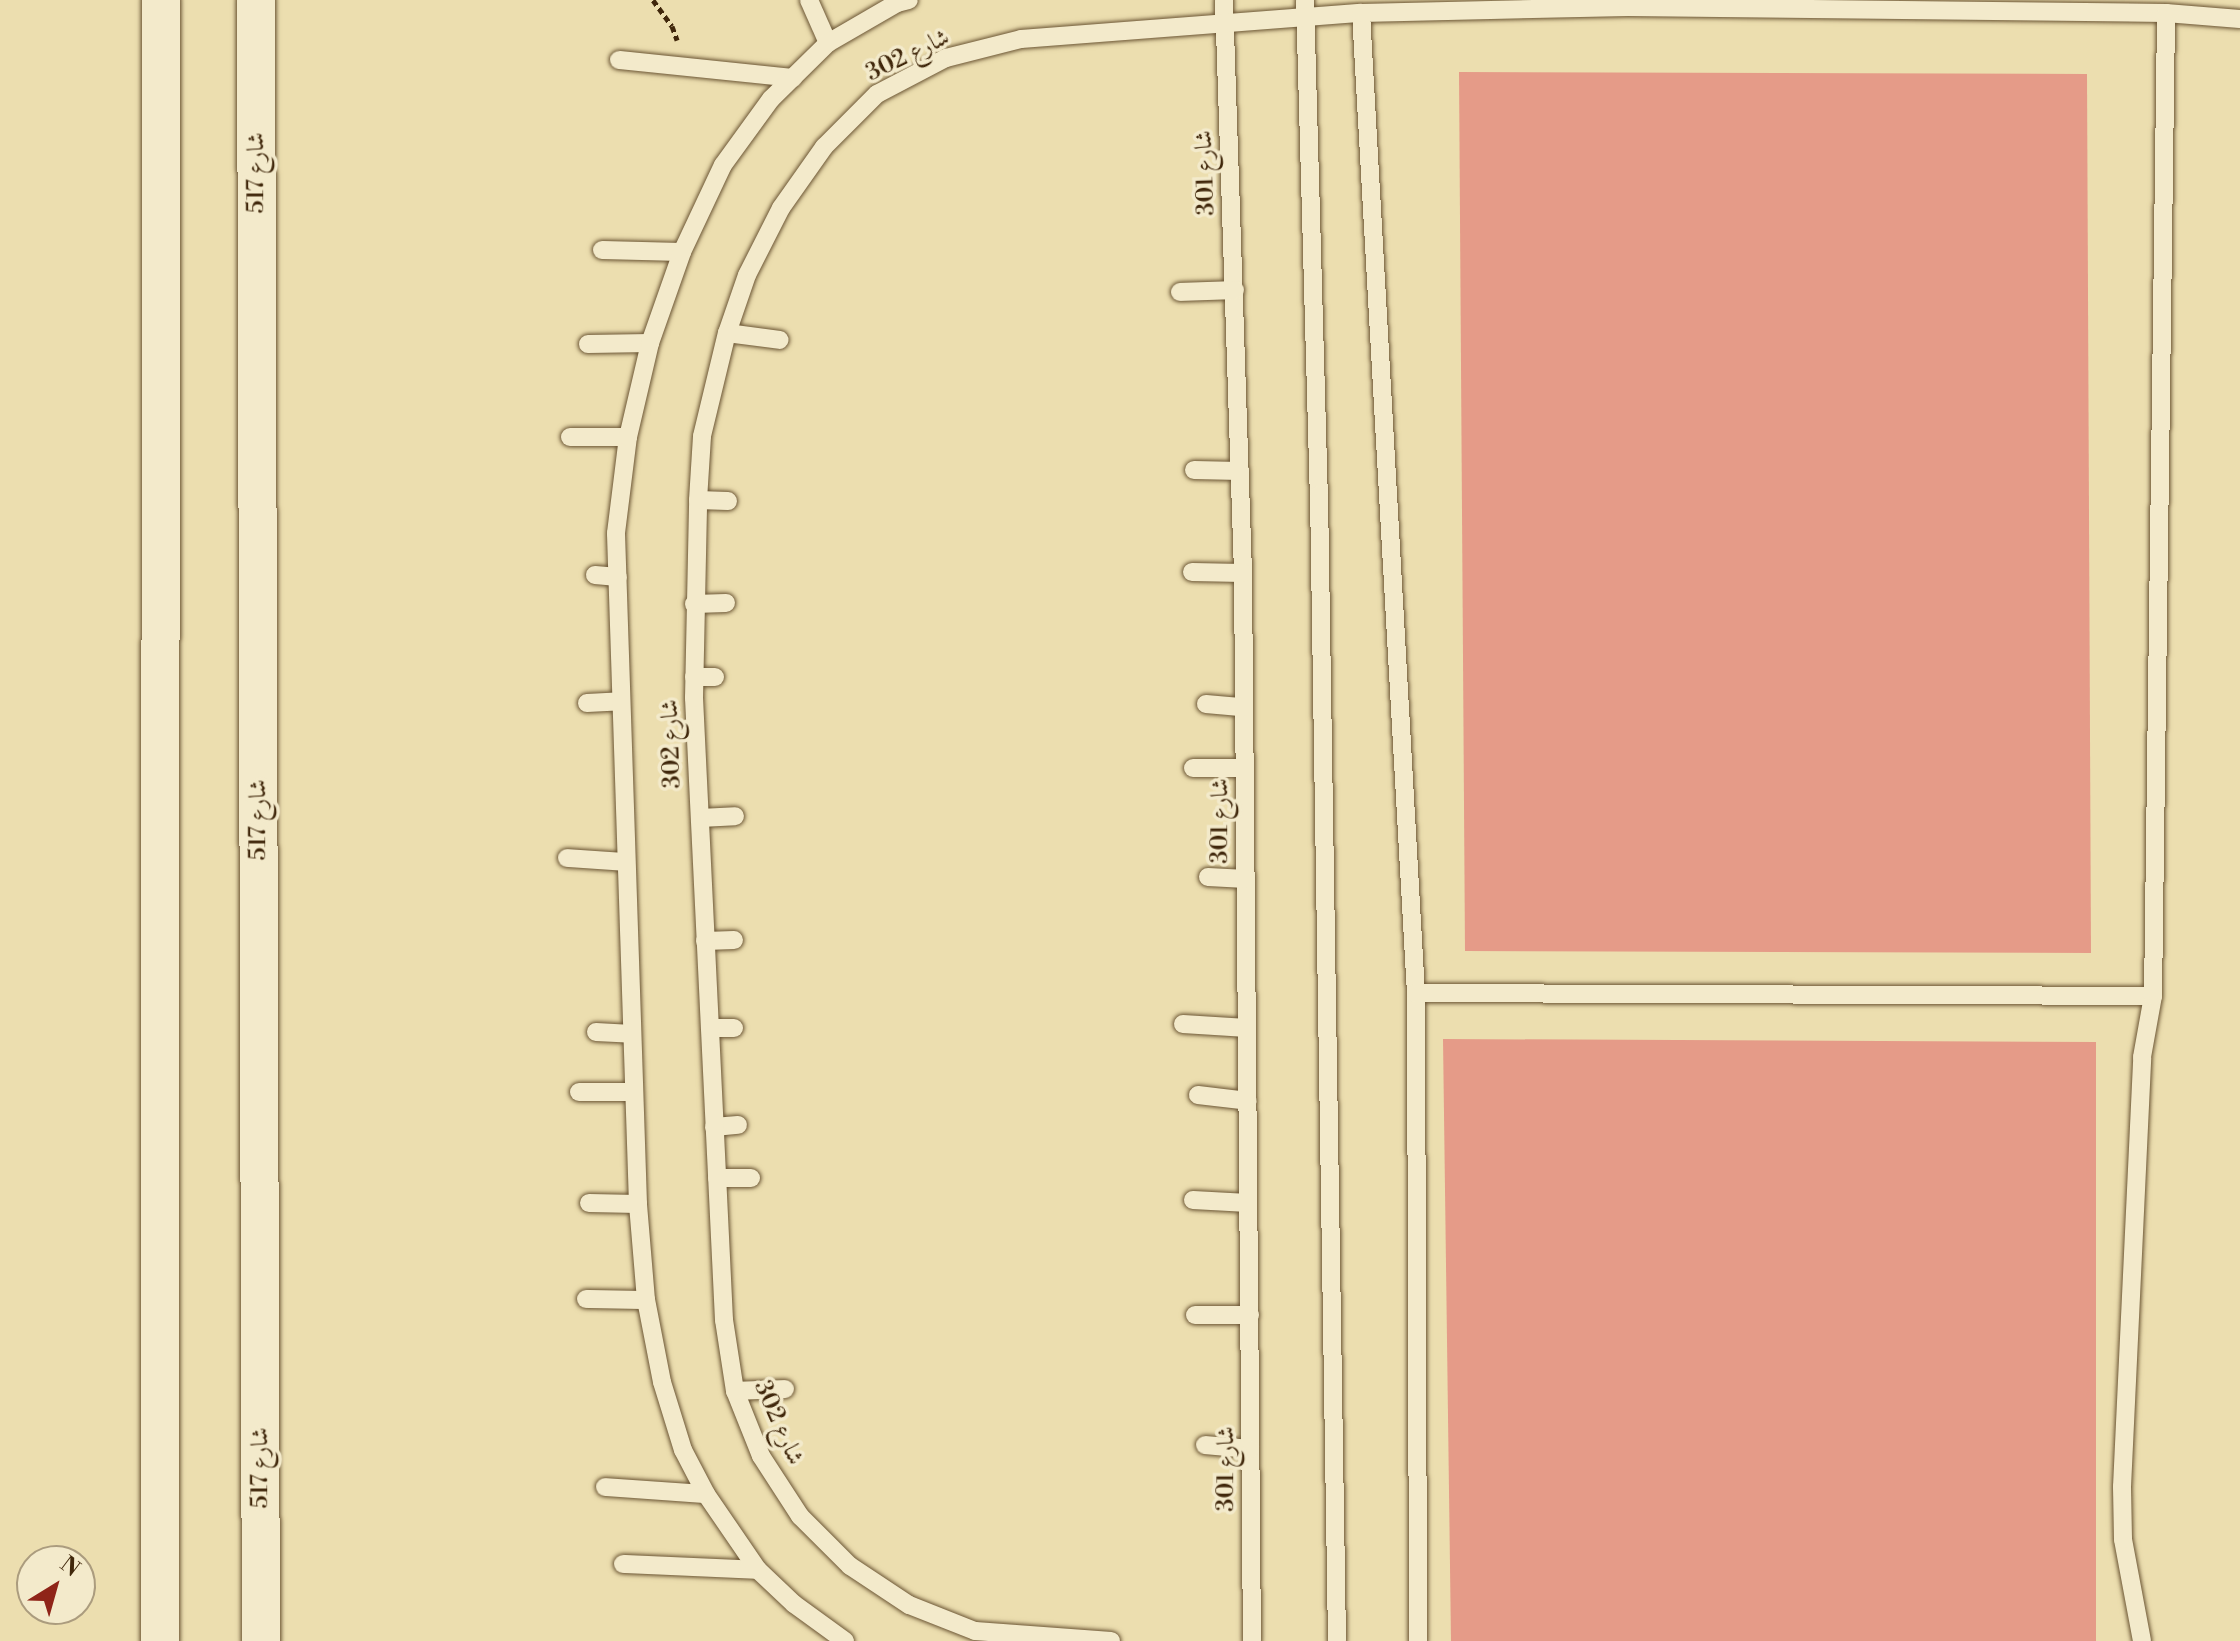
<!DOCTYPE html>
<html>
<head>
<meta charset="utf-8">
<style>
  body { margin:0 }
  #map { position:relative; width:2240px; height:1641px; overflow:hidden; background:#ecdeaf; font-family:"Libre Bodoni",Amiri,serif }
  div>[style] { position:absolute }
  .building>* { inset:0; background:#e59b88 }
  .path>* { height:5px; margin-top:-2.5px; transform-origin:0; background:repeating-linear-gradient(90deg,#40270b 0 6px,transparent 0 10px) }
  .roads { filter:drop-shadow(0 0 2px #6b5534) drop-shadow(0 0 2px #6b5534) }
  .service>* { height:18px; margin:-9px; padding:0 9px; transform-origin:9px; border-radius:9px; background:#f3eacb }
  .minor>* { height:38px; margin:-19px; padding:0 19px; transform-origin:19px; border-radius:19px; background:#f3eacb }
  span { translate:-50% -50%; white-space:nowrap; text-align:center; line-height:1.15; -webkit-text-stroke:7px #f3eacb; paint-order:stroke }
  .street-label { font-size:24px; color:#40270b }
  .north { position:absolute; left:16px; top:1545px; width:80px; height:80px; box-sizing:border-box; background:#f3eacb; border:2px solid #ab9c7e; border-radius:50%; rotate:37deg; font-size:22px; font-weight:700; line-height:32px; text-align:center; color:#40270b }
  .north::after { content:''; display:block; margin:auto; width:28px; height:36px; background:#8f2418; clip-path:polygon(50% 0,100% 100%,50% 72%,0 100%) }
</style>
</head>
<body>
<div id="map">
  <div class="building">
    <i style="clip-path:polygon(1459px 72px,2087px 74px,2091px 953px,1465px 951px)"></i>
    <i style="clip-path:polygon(1443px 1039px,2096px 1042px,2096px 1641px,1451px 1641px)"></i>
  </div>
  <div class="path">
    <i style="left:653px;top:0;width:32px;rotate:54deg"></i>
    <i style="left:672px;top:26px;width:15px;rotate:70deg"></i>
  </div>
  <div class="roads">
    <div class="service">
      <i style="left:809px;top:0;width:47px;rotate:66.2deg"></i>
      <i style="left:1224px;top:0;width:573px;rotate:88.1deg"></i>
      <i style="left:1243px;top:573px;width:1068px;rotate:89.52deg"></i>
      <i style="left:1305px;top:0;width:495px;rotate:88.4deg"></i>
      <i style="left:1319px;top:495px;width:1146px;rotate:89.1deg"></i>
      <i style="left:1361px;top:13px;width:982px;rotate:86.79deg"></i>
      <i style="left:1416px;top:993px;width:648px;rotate:89.82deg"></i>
      <i style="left:619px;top:60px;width:175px;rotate:5.9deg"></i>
      <i style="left:602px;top:250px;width:80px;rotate:1.4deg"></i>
      <i style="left:1180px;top:292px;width:55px;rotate:-2.1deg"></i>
      <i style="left:727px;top:333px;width:53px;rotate:7.5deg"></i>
      <i style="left:588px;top:344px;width:62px;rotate:-0.9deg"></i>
      <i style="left:570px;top:437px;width:58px"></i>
      <i style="left:1194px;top:470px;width:46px;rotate:1.2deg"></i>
      <i style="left:698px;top:500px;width:30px;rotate:2deg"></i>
      <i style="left:1192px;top:572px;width:51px;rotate:1.1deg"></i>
      <i style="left:595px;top:575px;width:23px;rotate:5deg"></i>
      <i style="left:694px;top:604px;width:32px;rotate:-2deg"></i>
      <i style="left:694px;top:677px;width:21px"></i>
      <i style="left:587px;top:703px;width:34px;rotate:-3deg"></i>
      <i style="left:1206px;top:704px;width:37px;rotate:5deg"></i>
      <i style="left:1193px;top:768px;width:52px"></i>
      <i style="left:700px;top:818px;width:35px;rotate:-3deg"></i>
      <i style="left:567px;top:858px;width:59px;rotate:3.9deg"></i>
      <i style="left:1208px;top:877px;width:38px;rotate:3deg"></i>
      <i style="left:705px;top:941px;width:29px;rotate:-2deg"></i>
      <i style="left:1416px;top:993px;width:737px;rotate:0.23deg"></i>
      <i style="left:1183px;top:1024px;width:64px;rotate:3.6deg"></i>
      <i style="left:710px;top:1028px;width:24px"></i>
      <i style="left:596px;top:1032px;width:36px;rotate:3deg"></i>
      <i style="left:579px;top:1092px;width:55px"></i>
      <i style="left:1198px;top:1095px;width:50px;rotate:6.8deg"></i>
      <i style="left:714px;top:1127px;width:24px;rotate:-5deg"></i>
      <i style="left:717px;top:1178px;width:34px"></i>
      <i style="left:1193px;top:1200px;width:55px;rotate:3.1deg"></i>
      <i style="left:589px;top:1203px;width:49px;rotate:1.2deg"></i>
      <i style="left:586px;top:1299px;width:60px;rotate:1deg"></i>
      <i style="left:1195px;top:1315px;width:55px"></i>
      <i style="left:735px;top:1391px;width:50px;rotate:-2.3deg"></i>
      <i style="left:1205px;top:1445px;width:45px;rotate:5.1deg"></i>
      <i style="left:605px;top:1487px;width:101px;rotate:4deg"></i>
      <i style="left:623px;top:1564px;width:135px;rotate:2.5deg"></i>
      <i style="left:845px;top:1641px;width:63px;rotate:-144deg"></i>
      <i style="left:794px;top:1604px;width:50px;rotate:-136.6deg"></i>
      <i style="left:758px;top:1570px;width:92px;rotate:-124.4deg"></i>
      <i style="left:706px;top:1494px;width:50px;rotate:-117.6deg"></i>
      <i style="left:683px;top:1450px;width:71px;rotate:-107.2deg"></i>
      <i style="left:662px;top:1382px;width:84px;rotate:-101deg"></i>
      <i style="left:646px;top:1300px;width:96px;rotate:-94.8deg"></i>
      <i style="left:638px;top:1204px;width:671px;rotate:-91.88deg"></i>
      <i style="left:616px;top:533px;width:97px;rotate:-82.9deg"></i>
      <i style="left:628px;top:437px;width:97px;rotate:-76.8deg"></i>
      <i style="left:650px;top:343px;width:96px;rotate:-70.6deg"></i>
      <i style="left:682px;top:252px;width:96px;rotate:-64.8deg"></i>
      <i style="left:723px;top:165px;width:82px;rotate:-54deg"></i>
      <i style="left:771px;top:99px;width:80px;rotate:-44.5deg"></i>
      <i style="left:828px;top:43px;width:80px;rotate:-30.1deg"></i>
      <i style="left:897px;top:3px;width:12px;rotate:-14deg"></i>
      <i style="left:1111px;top:1641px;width:136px;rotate:-175.8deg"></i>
      <i style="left:975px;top:1631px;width:71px;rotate:-158.5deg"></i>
      <i style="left:909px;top:1605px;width:71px;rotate:-146.5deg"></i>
      <i style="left:850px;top:1566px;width:71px;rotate:-135deg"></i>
      <i style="left:800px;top:1516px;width:72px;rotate:-123deg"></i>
      <i style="left:761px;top:1456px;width:70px;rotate:-111.8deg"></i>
      <i style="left:735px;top:1391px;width:72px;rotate:-98.8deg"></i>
      <i style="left:724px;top:1320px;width:623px;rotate:-92.76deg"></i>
      <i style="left:694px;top:698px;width:198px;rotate:-88.8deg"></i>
      <i style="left:698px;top:500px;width:64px;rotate:-86.4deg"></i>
      <i style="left:702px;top:436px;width:106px;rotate:-76.4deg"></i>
      <i style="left:727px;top:333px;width:61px;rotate:-71deg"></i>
      <i style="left:747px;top:275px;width:75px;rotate:-63.1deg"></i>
      <i style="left:781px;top:208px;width:75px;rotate:-54.8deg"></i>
      <i style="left:824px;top:147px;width:75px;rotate:-45deg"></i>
      <i style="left:877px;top:94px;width:78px;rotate:-27.6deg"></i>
      <i style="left:946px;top:58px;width:77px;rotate:-14.2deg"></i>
      <i style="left:1021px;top:39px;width:341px;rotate:-4.4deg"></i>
      <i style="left:1361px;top:13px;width:267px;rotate:-1.3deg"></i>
      <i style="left:1628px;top:7px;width:538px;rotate:0.64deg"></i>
      <i style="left:2166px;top:13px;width:74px;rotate:4.6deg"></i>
      <i style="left:2142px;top:1641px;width:104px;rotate:-100.6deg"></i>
      <i style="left:2123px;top:1539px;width:52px;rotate:-91.1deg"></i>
      <i style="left:2122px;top:1487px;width:430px;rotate:-87.3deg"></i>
      <i style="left:2142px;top:1057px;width:62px;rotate:-79.8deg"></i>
      <i style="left:2153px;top:996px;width:983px;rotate:-89.24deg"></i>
    </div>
    <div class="minor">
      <i style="left:256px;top:0;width:1641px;rotate:89.83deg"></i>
      <i style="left:160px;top:1641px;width:1641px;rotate:-89.97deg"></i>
    </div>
  </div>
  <div class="street-label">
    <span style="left:908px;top:56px;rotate:-26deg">شارع 302</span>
    <span style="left:257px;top:173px;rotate:-90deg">شارع 517</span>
    <span style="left:1206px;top:173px;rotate:-92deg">شارع 301</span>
    <span style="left:672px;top:744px;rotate:-92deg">شارع 302</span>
    <span style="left:259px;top:820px;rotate:-90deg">شارع 517</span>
    <span style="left:1221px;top:821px;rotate:-90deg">شارع 301</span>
    <span style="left:778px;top:1423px;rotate:66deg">شارع 302</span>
    <span style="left:261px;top:1468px;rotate:-90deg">شارع 517</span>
    <span style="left:1227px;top:1469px;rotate:-90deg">شارع 301</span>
  </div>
  <div class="north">N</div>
</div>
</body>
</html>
